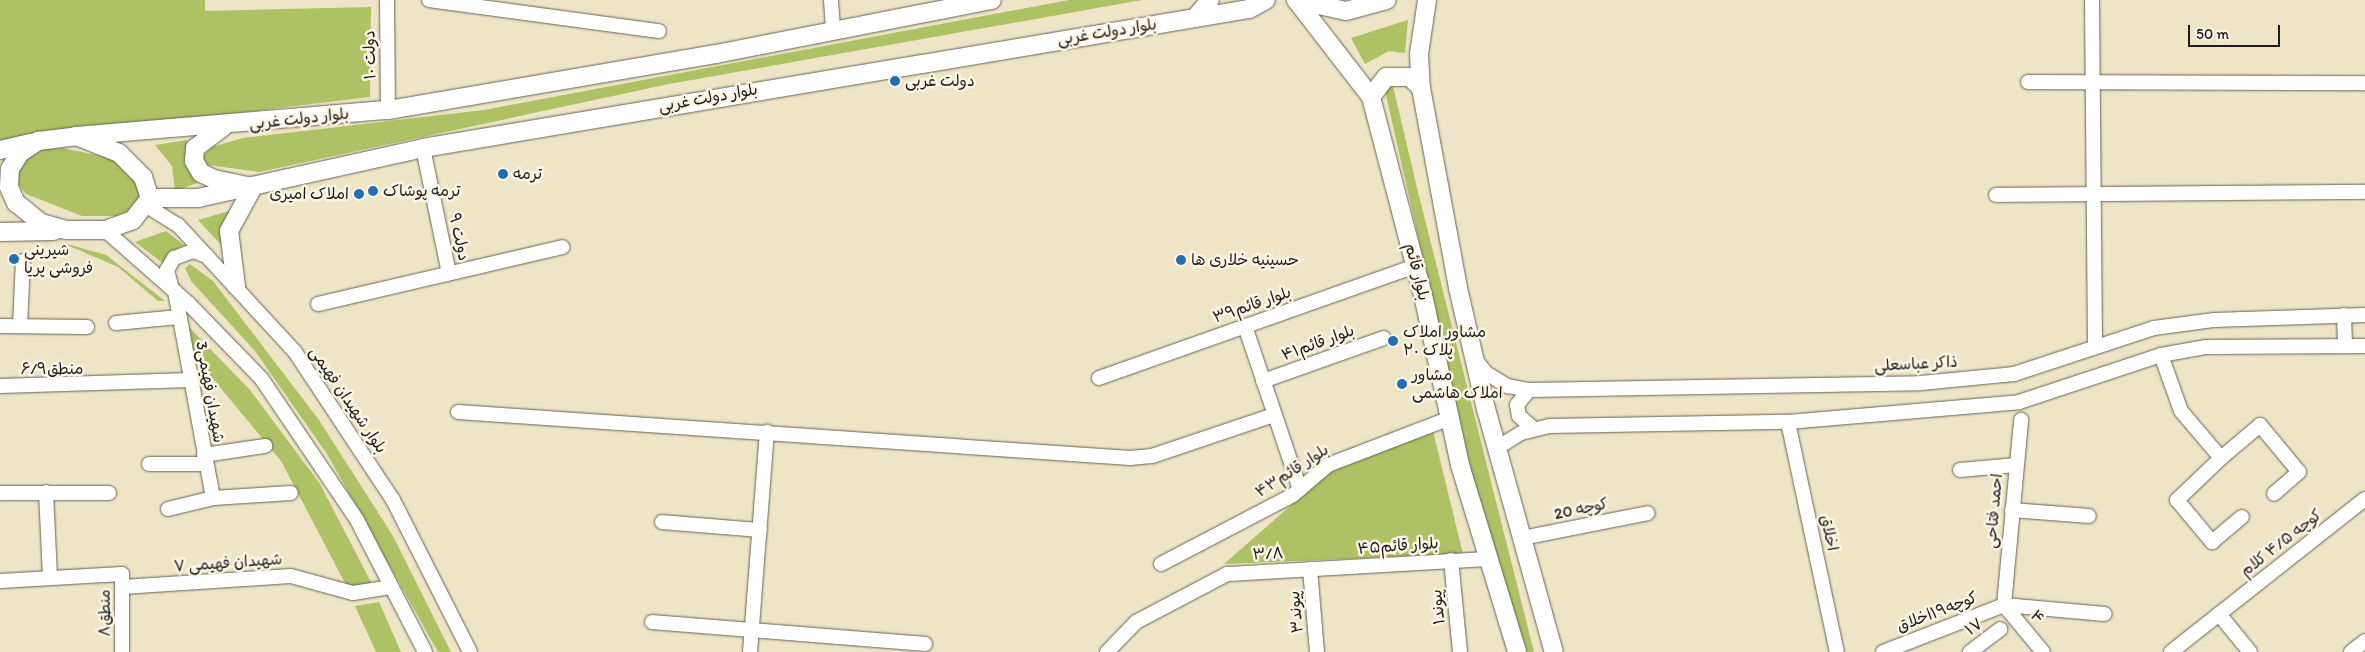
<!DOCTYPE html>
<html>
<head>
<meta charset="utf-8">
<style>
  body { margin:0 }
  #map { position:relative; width:2365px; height:652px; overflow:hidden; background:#ede5c5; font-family:Itim,"Playpen Sans Arabic",sans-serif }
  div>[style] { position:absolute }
  .green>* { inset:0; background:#aec164 }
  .roads { filter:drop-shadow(0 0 1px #656257) drop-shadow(0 0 1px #656257) }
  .minor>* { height:14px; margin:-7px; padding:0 7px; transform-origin:7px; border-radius:7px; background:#fff }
  .major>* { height:18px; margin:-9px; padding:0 9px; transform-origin:9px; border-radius:9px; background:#fff }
  .dots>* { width:14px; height:14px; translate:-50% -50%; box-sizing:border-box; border:2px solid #fcf5e5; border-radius:50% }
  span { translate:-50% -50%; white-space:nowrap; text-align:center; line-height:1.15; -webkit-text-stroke:5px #fcf5e5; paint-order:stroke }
  .street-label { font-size:16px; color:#1c1c1c }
  .poi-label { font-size:16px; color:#1c1c1c }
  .left { translate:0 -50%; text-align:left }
  .right { translate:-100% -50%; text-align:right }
  .scale { position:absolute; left:2188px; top:25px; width:92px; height:22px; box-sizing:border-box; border:2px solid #1c1c1c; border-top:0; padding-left:6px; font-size:15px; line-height:18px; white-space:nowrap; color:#1c1c1c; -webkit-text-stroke:4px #fcf5e5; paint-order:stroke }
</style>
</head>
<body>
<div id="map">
  <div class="green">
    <i style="clip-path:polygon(0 0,205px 0,205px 11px,371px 7px,370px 97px,0 142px)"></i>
    <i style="clip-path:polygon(1069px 0,1142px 0,669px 84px,259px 172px,208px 165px,202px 157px,212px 147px,243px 138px,484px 110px)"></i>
    <i style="clip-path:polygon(1408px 20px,1405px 53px,1389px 51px,1365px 64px,1351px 38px)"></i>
    <i style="clip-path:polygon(1393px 86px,1417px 188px,1534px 652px,1527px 652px,1515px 617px,1471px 470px,1385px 91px)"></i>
    <i style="clip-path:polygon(187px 140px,185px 161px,208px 179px,175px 191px,172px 166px,155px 145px)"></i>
    <i style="clip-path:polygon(62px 148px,112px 158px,134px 171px,142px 196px,132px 210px,116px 216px,82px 216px,26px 194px,19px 185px,17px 170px,31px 150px)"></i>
    <i style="clip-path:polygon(229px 211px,224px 226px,223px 247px,198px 220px)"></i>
    <i style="clip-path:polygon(166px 231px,184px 245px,172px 252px,164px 264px,135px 242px)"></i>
    <i style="clip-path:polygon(60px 242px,106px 255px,165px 301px,158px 301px,118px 267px)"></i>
    <i style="clip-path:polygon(190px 264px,213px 281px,319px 420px,393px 536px,451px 652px,438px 652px,327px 454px,255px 351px,191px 281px,185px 268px)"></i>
    <i style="clip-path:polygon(187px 325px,250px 390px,320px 484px,373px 586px,346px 585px,281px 461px,191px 352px)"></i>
    <i style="clip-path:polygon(1433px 431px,1463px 554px,1224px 564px,1329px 472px)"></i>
    <i style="clip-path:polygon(379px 602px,401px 652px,376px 652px,355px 606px)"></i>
  </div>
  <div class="roads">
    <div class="minor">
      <i style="left:387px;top:0;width:110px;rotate:89.5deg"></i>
      <i style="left:429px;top:0;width:232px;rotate:7.7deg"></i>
      <i style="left:831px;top:0;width:31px;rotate:86deg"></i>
      <i style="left:2092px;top:0;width:346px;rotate:89.5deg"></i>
      <i style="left:2028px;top:82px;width:337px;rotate:0.2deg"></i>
      <i style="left:423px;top:148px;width:128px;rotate:78.3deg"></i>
      <i style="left:1996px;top:195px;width:369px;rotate:-0.5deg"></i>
      <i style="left:147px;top:206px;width:36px;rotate:32deg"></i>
      <i style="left:178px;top:225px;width:173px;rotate:47.3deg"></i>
      <i style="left:295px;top:352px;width:178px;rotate:56.5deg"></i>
      <i style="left:393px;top:500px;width:170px;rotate:63.1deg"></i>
      <i style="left:105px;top:230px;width:111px;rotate:41.3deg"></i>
      <i style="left:188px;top:303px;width:105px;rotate:45.8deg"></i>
      <i style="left:261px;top:378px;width:171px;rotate:55.9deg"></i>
      <i style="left:357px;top:520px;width:148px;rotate:62.7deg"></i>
      <i style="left:172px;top:289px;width:20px;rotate:-105deg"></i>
      <i style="left:167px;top:270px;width:14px;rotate:-60deg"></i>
      <i style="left:174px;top:258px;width:20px;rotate:-20deg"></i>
      <i style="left:193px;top:251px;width:15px;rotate:20deg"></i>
      <i style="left:175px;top:291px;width:210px;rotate:79.6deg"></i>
      <i style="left:318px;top:304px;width:251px;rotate:-13.1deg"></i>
      <i style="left:2344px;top:315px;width:31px;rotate:88deg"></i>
      <i style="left:116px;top:323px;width:63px;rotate:-5.4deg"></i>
      <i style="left:0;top:326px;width:87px;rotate:0.7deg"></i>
      <i style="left:20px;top:326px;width:65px;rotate:-87.4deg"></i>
      <i style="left:1245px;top:326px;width:172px;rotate:71.4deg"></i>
      <i style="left:2161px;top:355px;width:59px;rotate:70.3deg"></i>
      <i style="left:2181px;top:411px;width:62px;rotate:49.6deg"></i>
      <i style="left:2221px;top:458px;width:61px;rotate:136.3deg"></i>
      <i style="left:2177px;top:500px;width:55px;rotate:50.2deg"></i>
      <i style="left:2212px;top:542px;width:39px;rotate:-40deg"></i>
      <i style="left:1475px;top:359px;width:18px;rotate:52deg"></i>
      <i style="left:1486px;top:373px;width:26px;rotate:31deg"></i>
      <i style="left:1508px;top:386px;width:21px;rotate:11deg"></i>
      <i style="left:1529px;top:390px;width:392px;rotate:-1deg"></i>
      <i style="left:1921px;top:383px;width:93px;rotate:-5.5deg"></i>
      <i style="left:2014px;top:374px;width:147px;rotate:-18.2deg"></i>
      <i style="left:2154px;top:328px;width:61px;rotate:-7.6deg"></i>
      <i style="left:2214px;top:320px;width:151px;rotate:-1.9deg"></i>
      <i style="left:1099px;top:378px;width:336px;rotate:-19.5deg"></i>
      <i style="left:1263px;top:381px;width:128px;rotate:-19.6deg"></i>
      <i style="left:0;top:386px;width:191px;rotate:-1.8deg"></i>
      <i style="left:1529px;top:390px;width:19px;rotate:129deg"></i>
      <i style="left:1517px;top:405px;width:11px;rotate:80deg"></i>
      <i style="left:1519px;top:416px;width:20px;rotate:41deg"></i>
      <i style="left:458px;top:412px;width:674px;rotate:3.92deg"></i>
      <i style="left:1130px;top:458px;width:22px;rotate:-5deg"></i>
      <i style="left:1152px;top:456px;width:129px;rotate:-18.6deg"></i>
      <i style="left:1788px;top:422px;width:235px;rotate:78deg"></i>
      <i style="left:1497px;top:448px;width:28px;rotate:-32deg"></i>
      <i style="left:1521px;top:433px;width:29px;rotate:-14deg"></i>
      <i style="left:1549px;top:426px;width:239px;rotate:-1deg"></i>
      <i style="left:1788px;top:422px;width:232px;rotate:-4.9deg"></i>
      <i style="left:2019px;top:402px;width:150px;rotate:-18.3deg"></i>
      <i style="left:2161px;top:355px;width:46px;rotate:-10.1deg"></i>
      <i style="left:2206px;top:347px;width:159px;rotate:-0.4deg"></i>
      <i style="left:204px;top:455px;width:62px;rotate:-8.4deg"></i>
      <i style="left:2221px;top:458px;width:51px;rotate:-40.2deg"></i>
      <i style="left:2260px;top:425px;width:61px;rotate:50.3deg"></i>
      <i style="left:2299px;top:472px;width:33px;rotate:139deg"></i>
      <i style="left:149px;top:464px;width:57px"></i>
      <i style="left:1960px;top:470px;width:56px;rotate:-5.1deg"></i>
      <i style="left:46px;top:492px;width:85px;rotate:87.3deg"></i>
      <i style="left:0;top:493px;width:109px"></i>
      <i style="left:168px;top:509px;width:46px;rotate:-13.7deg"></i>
      <i style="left:213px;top:498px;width:78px;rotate:-3.7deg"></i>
      <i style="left:2012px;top:510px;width:77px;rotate:4.5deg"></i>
      <i style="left:662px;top:522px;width:98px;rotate:4.7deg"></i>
      <i style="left:1522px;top:538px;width:128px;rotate:-11.2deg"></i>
      <i style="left:1451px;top:560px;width:92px;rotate:84.4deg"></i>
      <i style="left:1161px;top:564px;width:149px;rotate:-27.6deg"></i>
      <i style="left:1293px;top:495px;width:46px;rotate:-40.6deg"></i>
      <i style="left:1328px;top:465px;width:129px;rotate:-21deg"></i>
      <i style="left:1310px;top:569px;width:83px;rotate:85.2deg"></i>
      <i style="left:0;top:581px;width:122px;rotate:-3.3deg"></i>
      <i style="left:122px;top:574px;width:78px;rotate:90deg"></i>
      <i style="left:122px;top:587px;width:169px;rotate:-3.7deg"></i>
      <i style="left:291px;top:576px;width:64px;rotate:15.3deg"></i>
      <i style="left:353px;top:593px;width:39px;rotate:-9deg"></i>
      <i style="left:2004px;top:605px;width:186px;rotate:-84.7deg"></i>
      <i style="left:2004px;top:605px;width:61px;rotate:50.3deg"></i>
      <i style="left:2219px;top:614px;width:49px;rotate:50.8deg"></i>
      <i style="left:652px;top:622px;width:274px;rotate:4.6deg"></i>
      <i style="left:750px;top:652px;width:221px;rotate:-85.6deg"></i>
      <i style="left:1107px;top:652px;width:42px;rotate:-46deg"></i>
      <i style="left:1136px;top:622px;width:103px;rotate:-27.8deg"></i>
      <i style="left:1227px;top:574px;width:262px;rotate:-3.3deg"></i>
      <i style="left:1883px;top:652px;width:130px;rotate:-21.2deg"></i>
      <i style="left:2004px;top:605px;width:101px;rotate:5.1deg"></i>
      <i style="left:1970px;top:652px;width:38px;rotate:-37deg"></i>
      <i style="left:2171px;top:652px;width:247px;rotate:-38.3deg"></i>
      <i style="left:2351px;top:652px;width:18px;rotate:-38deg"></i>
    </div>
    <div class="major">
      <i style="left:1296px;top:0;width:123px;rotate:52.3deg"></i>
      <i style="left:1371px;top:97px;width:205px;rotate:75.3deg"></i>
      <i style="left:1423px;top:295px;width:174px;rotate:77.7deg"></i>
      <i style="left:1460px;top:465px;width:195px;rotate:73deg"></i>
      <i style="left:1296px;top:0;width:51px;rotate:12.4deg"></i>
      <i style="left:1346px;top:11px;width:42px;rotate:-15deg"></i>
      <i style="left:1427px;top:0;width:55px;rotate:98.4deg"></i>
      <i style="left:1419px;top:54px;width:34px;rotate:87deg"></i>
      <i style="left:1421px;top:88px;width:203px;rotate:79.5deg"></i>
      <i style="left:1458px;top:288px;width:124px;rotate:77deg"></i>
      <i style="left:1486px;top:409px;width:252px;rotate:74.4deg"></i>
      <i style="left:1195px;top:18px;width:23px;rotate:-50deg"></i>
      <i style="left:1371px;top:97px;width:25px;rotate:-53deg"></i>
      <i style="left:1386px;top:77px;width:24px"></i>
      <i style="left:1410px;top:77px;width:16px;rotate:45deg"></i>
      <i style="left:223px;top:127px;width:35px;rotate:143deg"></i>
      <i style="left:195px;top:148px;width:13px;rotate:94deg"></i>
      <i style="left:194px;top:161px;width:14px;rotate:60deg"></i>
      <i style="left:201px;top:173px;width:14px;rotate:25deg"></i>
      <i style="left:214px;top:179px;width:40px;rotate:12deg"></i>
      <i style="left:253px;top:187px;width:50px;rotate:118.6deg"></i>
      <i style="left:229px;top:231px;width:55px;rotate:82.7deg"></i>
      <i style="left:76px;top:136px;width:313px;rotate:-4.8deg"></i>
      <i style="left:388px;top:110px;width:333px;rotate:-9.7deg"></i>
      <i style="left:716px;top:54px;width:281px;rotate:-11.1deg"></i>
      <i style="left:76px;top:136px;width:46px;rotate:21.6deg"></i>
      <i style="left:119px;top:153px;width:34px;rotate:45deg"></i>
      <i style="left:143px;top:177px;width:22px;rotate:72deg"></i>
      <i style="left:150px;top:198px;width:28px;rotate:128deg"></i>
      <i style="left:133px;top:220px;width:30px;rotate:160deg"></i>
      <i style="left:105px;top:230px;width:39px;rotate:180deg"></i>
      <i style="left:66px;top:230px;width:26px;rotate:-164deg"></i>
      <i style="left:41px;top:223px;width:32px;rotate:-141deg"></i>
      <i style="left:16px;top:203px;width:17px;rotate:-114deg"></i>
      <i style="left:9px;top:187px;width:18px;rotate:-87deg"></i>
      <i style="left:10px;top:169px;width:19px;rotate:-58deg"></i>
      <i style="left:20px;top:153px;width:22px;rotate:-34deg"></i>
      <i style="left:38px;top:141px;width:38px;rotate:-7deg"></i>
      <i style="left:0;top:150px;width:31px;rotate:-13deg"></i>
      <i style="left:150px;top:198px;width:48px"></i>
      <i style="left:198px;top:198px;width:230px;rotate:-12.5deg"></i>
      <i style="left:423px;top:148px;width:838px;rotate:-9.55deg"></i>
      <i style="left:1249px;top:9px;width:19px;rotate:-28deg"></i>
      <i style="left:0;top:232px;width:54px;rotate:-1.1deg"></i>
    </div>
  </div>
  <div class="dots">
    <i style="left:895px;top:81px;background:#1f6fb2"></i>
    <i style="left:503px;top:174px;background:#1f6fb2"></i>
    <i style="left:373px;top:191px;background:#1f6fb2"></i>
    <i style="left:359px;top:194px;background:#1f6fb2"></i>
    <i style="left:14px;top:259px;background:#1f6fb2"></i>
    <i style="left:1181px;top:260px;background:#1f6fb2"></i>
    <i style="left:1393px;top:341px;background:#1f6fb2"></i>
    <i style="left:1402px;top:384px;background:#1f6fb2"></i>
  </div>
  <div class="street-label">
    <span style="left:1107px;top:32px;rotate:-9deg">بلوار دولت غربی</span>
    <span style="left:370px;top:55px;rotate:-91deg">۱۰ دولت</span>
    <span style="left:708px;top:98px;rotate:-10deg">بلوار دولت غربی</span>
    <span style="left:299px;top:119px;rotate:-6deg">بلوار دولت غربی</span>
    <span style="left:459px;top:237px;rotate:78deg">۹ دولت</span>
    <span style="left:1417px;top:272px;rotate:76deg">بلوار قائم</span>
    <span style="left:1252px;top:305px;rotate:-19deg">بلوار قائم۳۹</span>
    <span style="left:1318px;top:343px;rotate:-20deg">بلوار قائم۴۱</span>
    <span style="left:1916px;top:364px;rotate:-3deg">ذاکر عباسعلی</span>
    <span style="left:52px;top:369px">منطق۶/۹</span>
    <span style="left:210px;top:392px;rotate:80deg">3شهیدان فهیمی</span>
    <span style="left:348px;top:400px;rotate:56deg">بلوار شهیدان فهیمی</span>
    <span style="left:1292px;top:471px;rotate:-33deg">بلوار قائم۴۳</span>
    <span style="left:1581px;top:509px;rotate:-12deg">کوچه 20</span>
    <span style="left:1994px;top:511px;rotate:-85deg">احمد فتاحی</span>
    <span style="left:1829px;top:533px;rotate:78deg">اخلاق</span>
    <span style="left:2281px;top:543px;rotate:-38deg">کوچه ۴/۵ کلام</span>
    <span style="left:1398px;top:546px;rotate:-4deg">بلوار قائم۴۵</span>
    <span style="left:1268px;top:554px;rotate:-3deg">۳/۸</span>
    <span style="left:228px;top:563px;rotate:-4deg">شهیدان فهیمی ۷</span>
    <span style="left:1438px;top:607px;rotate:-96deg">پیوند۱</span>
    <span style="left:1296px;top:612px;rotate:-95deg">پیوند۳</span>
    <span style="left:1937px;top:612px;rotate:-21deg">کوچه۱۹اخلاق</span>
    <span style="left:105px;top:613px;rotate:-90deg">منطق۸</span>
    <span style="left:2037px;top:617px;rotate:50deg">۴</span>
    <span style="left:1974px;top:627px;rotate:-37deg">۱۷</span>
  </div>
  <div class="poi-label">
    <span class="left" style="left:905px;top:81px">دولت غربی</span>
    <span class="left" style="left:513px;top:174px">ترمه</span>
    <span class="left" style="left:383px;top:191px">ترمه پوشاک</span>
    <span class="right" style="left:349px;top:194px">املاک امیری</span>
    <span class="left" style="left:24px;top:259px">شیرینی<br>فروشی پریا</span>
    <span class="left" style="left:1191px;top:260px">حسینیه خلاری ها</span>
    <span class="left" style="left:1403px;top:341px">مشاور املاک<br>پلاک ۲۰</span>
    <span class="left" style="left:1412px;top:384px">مشاور<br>املاک هاشمی</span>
  </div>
  <div class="scale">50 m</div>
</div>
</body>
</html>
